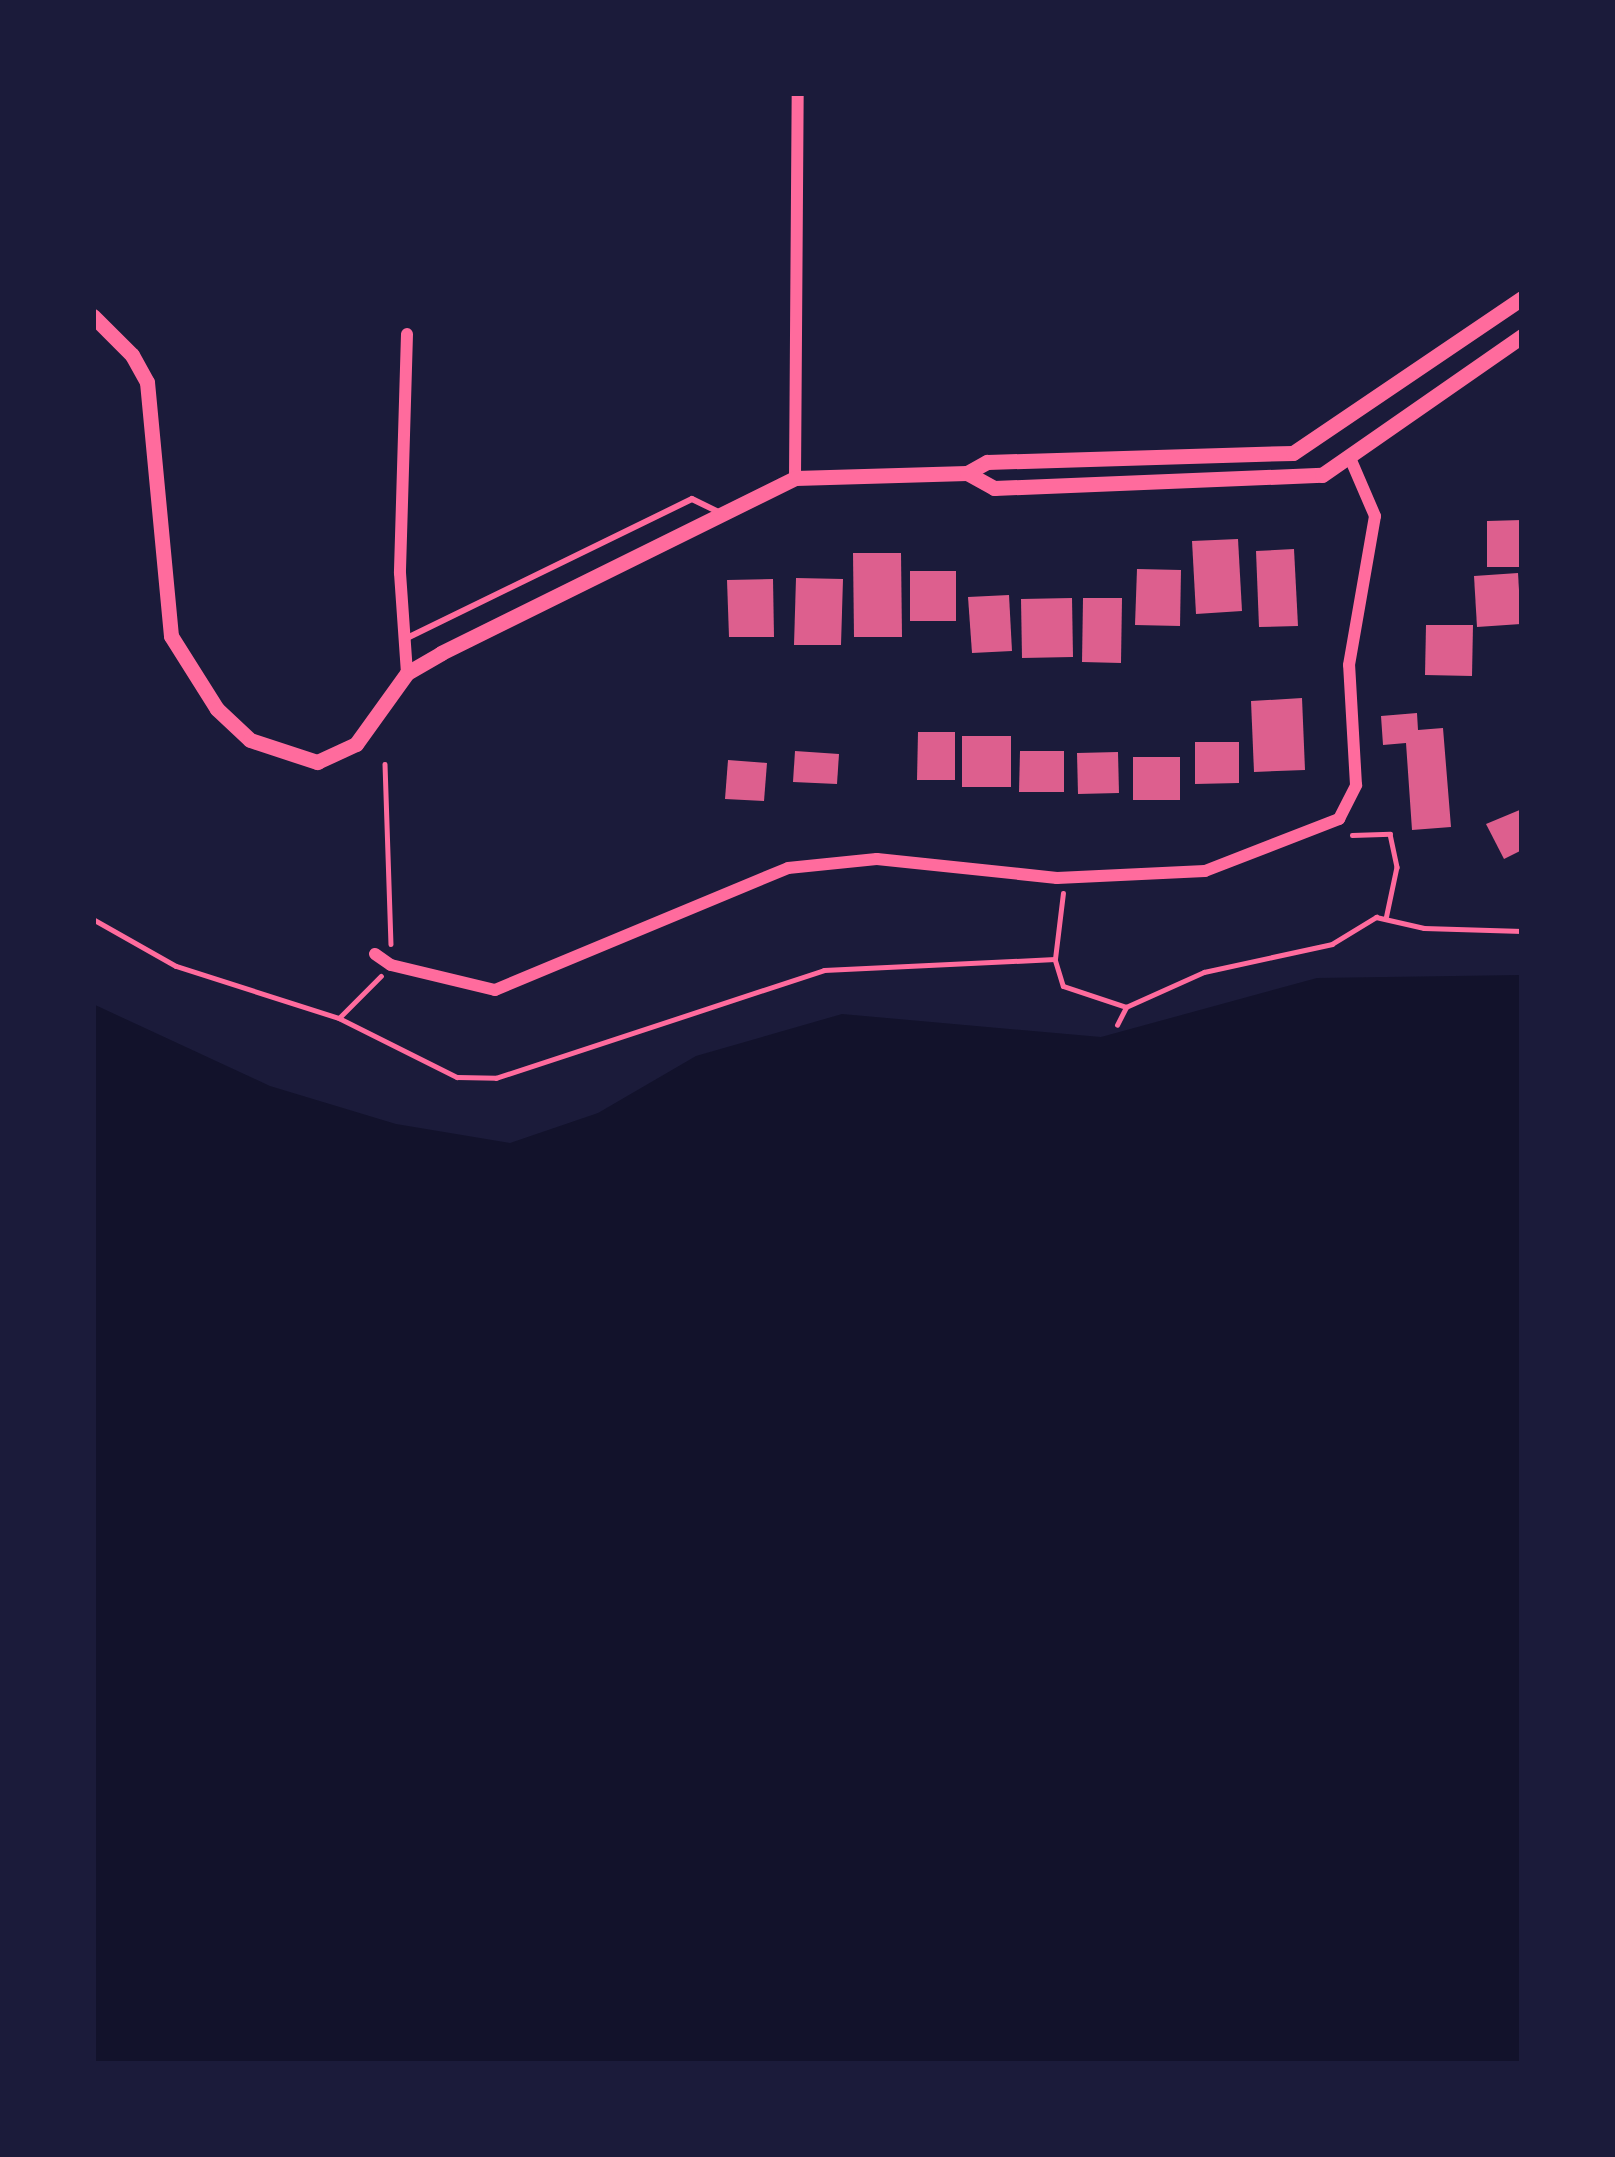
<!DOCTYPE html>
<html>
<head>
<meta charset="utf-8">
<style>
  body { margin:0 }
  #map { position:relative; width:1615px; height:2157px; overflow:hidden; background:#1b1b3a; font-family:Rubik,sans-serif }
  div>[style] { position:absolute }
  .water>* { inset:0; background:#12122b }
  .building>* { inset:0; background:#dd5f8e }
  .path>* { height:4.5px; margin:-2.25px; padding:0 2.25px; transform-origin:2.25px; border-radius:2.25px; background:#ff6b9d }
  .service>* { height:6px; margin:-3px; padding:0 3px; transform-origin:3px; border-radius:3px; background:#ff6b9d }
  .minor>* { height:12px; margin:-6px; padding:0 6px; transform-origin:6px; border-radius:6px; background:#ff6b9d }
  .tertiary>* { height:15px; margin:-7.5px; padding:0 7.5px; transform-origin:7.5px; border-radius:7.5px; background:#ff6b9d }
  span { translate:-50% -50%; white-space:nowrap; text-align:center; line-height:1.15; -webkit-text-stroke:10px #1b1b3a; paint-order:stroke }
  .frame { position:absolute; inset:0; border:96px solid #1b1b3a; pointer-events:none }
</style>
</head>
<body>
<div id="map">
  <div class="water">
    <i style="clip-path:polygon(1522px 975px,1522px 2064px,93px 2064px,93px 1004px,270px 1086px,396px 1124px,510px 1143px,598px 1113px,696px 1056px,842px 1014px,1101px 1037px,1317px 978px)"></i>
  </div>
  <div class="building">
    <i style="clip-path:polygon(1522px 520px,1522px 567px,1487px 567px,1487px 521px)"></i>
    <i style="clip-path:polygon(1238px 539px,1242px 611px,1196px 614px,1192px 541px)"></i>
    <i style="clip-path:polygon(1294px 549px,1298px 626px,1259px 627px,1256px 551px)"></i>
    <i style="clip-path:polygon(853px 553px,901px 553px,902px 637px,854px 637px)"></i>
    <i style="clip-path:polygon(1137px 569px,1181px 570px,1180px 626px,1135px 625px)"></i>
    <i style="clip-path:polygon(910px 571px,956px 571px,956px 621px,910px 621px)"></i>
    <i style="clip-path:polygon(1518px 573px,1521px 624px,1477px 627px,1474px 576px)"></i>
    <i style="clip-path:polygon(796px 578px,843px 579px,841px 645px,794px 645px)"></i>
    <i style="clip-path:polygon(773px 579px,774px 637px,729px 637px,727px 580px)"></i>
    <i style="clip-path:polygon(1009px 595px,1012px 651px,972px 653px,968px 597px)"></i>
    <i style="clip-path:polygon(1072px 598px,1073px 657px,1022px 658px,1021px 599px)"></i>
    <i style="clip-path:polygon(1083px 598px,1122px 598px,1121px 663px,1082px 662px)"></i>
    <i style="clip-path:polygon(1426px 625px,1473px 625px,1472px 676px,1425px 675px)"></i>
    <i style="clip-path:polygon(1302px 698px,1305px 770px,1254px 772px,1251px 701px)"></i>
    <i style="clip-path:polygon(1417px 713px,1418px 730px,1443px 728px,1451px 827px,1412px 830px,1406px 743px,1383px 745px,1381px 716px)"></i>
    <i style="clip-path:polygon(918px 732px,955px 732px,955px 780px,917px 780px)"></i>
    <i style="clip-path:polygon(962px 736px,1011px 736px,1011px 787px,962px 787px)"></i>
    <i style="clip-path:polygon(1195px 742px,1239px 742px,1239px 783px,1195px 784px)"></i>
    <i style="clip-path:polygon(795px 751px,839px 754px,837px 784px,793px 782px)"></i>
    <i style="clip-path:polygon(1020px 751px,1064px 751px,1064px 792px,1019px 792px)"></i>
    <i style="clip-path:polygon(1118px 752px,1119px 793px,1078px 794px,1077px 753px)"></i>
    <i style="clip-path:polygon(1133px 757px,1180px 757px,1180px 800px,1133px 800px)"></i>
    <i style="clip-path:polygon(728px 760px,767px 763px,764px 801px,725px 799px)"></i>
    <i style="clip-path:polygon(1522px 809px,1522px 850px,1504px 859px,1486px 824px)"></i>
  </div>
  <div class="path">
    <i style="left:385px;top:764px;width:180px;rotate:88.1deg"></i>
    <i style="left:1352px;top:835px;width:38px;rotate:-2deg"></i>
    <i style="left:1390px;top:834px;width:34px;rotate:78deg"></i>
    <i style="left:1397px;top:867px;width:53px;rotate:101.9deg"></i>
    <i style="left:93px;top:919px;width:95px;rotate:29.5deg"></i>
    <i style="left:176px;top:966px;width:171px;rotate:17.7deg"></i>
    <i style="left:339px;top:1018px;width:132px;rotate:26.6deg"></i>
    <i style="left:457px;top:1077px;width:39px;rotate:1deg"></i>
    <i style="left:496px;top:1078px;width:345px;rotate:-18.2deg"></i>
    <i style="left:824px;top:970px;width:231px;rotate:-2.7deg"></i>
    <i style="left:1055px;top:959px;width:28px;rotate:73deg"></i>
    <i style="left:1063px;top:986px;width:66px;rotate:18.4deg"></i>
    <i style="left:1126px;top:1007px;width:85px;rotate:-24.2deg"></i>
    <i style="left:1204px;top:972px;width:131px;rotate:-12.3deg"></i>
    <i style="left:1332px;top:944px;width:52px;rotate:-31.5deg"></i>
    <i style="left:1376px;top:917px;width:49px;rotate:12.9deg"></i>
    <i style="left:1424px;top:928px;width:98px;rotate:1.8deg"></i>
    <i style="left:1055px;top:959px;width:66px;rotate:-83.1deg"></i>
    <i style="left:339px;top:1018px;width:59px;rotate:-45deg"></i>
    <i style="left:1117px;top:1025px;width:20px;rotate:-63deg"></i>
  </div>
  <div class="service">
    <i style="left:407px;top:638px;width:317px;rotate:-26deg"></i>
    <i style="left:692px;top:499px;width:30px;rotate:26deg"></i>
  </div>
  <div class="minor">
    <i style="left:407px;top:334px;width:239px;rotate:91.7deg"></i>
    <i style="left:400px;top:573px;width:100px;rotate:86deg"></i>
    <i style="left:795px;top:478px;width:385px;rotate:-89.6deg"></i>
    <i style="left:375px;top:954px;width:19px;rotate:35deg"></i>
    <i style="left:391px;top:965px;width:107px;rotate:13.5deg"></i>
    <i style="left:495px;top:990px;width:317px;rotate:-22.6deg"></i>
    <i style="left:788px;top:868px;width:89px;rotate:-5.8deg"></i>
    <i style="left:877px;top:859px;width:181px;rotate:6deg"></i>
    <i style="left:1057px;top:878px;width:148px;rotate:-2.7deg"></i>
    <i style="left:1205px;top:871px;width:144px;rotate:-21.2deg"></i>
    <i style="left:1339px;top:819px;width:38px;rotate:-63deg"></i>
    <i style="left:1356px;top:785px;width:120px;rotate:-93.3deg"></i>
    <i style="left:1349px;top:665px;width:151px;rotate:-80.1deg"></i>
    <i style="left:1375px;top:516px;width:63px;rotate:-113.3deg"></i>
  </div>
  <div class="tertiary">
    <i style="left:93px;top:316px;width:55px;rotate:45deg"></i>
    <i style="left:132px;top:355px;width:31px;rotate:61deg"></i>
    <i style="left:147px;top:382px;width:255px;rotate:84.6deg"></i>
    <i style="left:171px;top:636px;width:86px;rotate:57.8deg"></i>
    <i style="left:217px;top:709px;width:45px;rotate:43.2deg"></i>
    <i style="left:250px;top:740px;width:71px;rotate:18.2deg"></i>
    <i style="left:317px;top:762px;width:43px;rotate:-24.8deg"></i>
    <i style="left:356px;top:744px;width:87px;rotate:-54.3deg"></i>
    <i style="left:407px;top:673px;width:39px;rotate:-30deg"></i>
    <i style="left:441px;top:653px;width:395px;rotate:-26.3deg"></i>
    <i style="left:795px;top:478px;width:172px;rotate:-1.7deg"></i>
    <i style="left:967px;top:473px;width:23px;rotate:-29deg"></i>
    <i style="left:987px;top:462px;width:306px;rotate:-1.7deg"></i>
    <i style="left:1293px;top:453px;width:277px;rotate:-34.1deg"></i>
    <i style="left:967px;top:473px;width:31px;rotate:29deg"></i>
    <i style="left:994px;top:488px;width:328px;rotate:-2.3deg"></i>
    <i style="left:1322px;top:475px;width:244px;rotate:-34.8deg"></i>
  </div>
  <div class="frame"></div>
</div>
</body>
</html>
